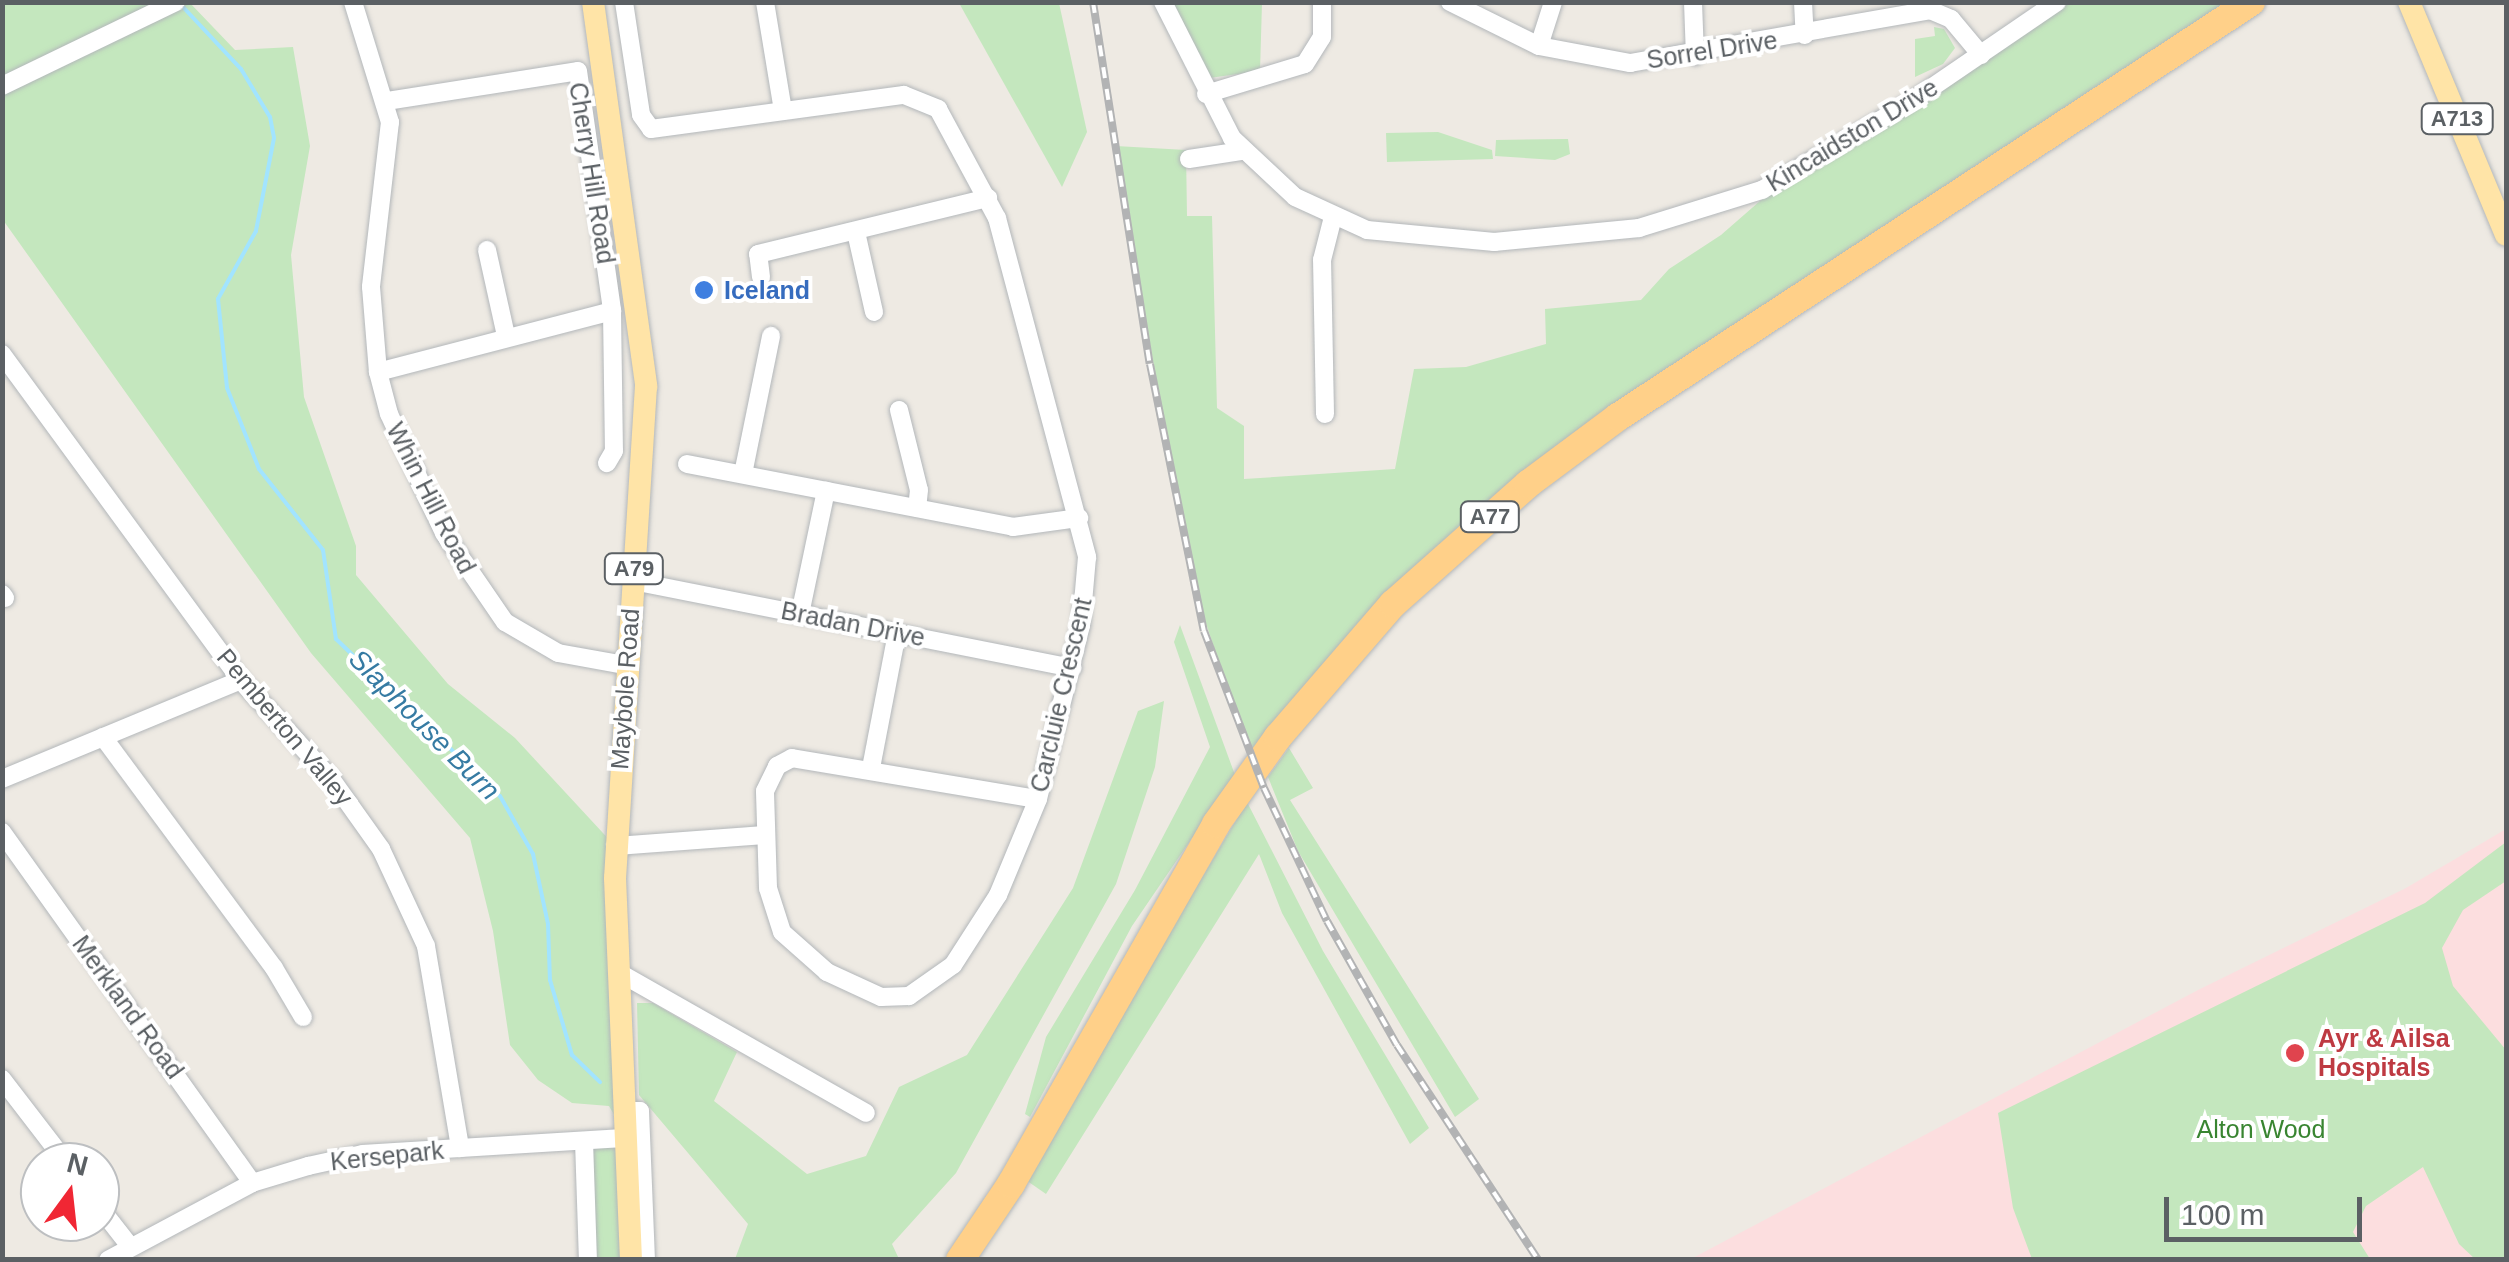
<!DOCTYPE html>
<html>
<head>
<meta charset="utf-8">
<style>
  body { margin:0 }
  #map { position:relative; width:2509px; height:1262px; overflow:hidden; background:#eeeae3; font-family:Helvetica,sans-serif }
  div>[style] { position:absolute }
  .medical>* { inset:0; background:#fcdedf }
  .green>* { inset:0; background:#c4e7be }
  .stream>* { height:4px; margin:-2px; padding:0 2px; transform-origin:2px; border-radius:2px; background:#a2e4ff }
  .roads { filter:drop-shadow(0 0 2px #b3b7ba) drop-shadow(0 0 2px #b3b7ba) }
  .minor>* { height:18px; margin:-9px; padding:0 9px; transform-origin:9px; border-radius:9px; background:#fff }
  .major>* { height:22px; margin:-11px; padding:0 11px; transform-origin:11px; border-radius:11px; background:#ffe4a7 }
  .highway>* { height:28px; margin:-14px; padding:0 14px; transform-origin:14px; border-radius:14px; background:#ffd089 }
  .rail>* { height:8px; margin-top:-4px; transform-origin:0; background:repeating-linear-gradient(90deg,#fff 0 11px,#b2b3b4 0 22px); box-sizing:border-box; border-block:2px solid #b2b3b4 }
  .dots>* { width:28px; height:28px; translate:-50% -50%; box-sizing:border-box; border:5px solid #fff; border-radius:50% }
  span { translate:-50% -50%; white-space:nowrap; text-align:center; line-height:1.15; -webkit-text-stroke:8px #fff; paint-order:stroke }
  .shield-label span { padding:2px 8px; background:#fff; border:2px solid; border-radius:8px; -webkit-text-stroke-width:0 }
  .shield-label { font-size:22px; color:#5b6064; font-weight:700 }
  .street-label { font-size:25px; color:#5b6064 }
  .shop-label { font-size:25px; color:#366cbe; font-weight:700 }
  .left { translate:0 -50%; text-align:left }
  .health-label { font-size:25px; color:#be3a42; font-weight:700 }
  .park-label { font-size:25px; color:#398531 }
  .water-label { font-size:28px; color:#367ba3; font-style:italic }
  .frame { position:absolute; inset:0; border:5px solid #5b6064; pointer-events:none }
  .north { position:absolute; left:20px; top:1142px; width:100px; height:100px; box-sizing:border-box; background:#fff; border:2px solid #bdbfc1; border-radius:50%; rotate:15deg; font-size:28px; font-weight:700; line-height:40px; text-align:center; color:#5b6064 }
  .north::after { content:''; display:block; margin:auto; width:35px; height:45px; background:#f02734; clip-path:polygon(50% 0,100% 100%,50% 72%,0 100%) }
  .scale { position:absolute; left:2164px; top:1197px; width:198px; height:45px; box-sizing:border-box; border:5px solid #5b6064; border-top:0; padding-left:12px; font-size:30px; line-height:35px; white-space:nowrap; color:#5b6064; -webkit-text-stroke:8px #fff; paint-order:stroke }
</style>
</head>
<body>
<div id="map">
  <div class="medical">
    <i style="clip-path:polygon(2506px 829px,2506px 1259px,1689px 1260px,2198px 990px,2406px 888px)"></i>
  </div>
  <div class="green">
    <i style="clip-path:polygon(2px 3px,170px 3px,17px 77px,176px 3px,190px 3px,235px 50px,293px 47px,310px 146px,291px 255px,304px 397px,356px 546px,356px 575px,448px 684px,515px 738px,615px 846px,627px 1094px,631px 1259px,588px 1259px,584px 1141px,627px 1137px,609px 1106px,572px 1103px,538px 1080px,510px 1045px,493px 931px,470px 838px,311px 653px,3px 220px)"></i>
    <i style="clip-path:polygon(959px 3px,1059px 3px,1087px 132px,1062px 187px)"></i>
    <i style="clip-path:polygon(1173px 3px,1262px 3px,1260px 71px,1209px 78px)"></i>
    <i style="clip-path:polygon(2057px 3px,2251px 3px,1528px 484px,1278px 737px,1249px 753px,1190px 575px,1116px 146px,1186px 150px,1187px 216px,1212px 216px,1217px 408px,1244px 426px,1244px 479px,1395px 469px,1414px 369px,1466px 367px,1546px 344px,1545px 309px,1641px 300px,1669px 269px,1721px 235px,1791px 174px)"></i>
    <i style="clip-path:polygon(1934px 27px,1944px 29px,1955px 48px,1943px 64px,1915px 77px,1915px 39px,1935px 36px)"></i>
    <i style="clip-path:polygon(1438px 132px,1492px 150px,1493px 159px,1387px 162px,1386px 133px)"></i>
    <i style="clip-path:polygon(1568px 139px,1570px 154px,1555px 160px,1495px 156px,1496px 140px)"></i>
    <i style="clip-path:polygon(1180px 625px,1235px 775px,1132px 926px,1030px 1117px,1025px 1114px,1046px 1037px,1135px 890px,1210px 747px,1174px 642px)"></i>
    <i style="clip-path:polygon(1164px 701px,1155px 767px,1116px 884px,956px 1173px,892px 1244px,899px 1259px,735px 1259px,748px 1224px,639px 1095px,637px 1003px,653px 1003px,737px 1052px,714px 1101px,807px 1174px,866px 1156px,899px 1087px,967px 1055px,1073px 888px,1138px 711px)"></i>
    <i style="clip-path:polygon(1289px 748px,1313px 788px,1290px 800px,1479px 1099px,1455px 1117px,1298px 851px,1268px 777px)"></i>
    <i style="clip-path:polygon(1247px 802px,1323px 951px,1429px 1128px,1410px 1144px,1282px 913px,1259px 854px,1046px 1194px,1023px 1178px)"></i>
    <i style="clip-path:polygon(2506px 842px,2506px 881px,2463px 910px,2442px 948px,2453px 986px,2506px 1050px,2506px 1258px,2475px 1259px,2459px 1244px,2423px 1167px,2366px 1206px,2353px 1232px,2370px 1259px,2032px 1259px,2013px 1208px,1998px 1113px,2425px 903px)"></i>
  </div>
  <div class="stream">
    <i style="left:183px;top:7px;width:85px;rotate:46.9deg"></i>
    <i style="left:241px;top:69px;width:56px;rotate:58.9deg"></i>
    <i style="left:270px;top:117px;width:21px;rotate:79deg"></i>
    <i style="left:274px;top:138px;width:95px;rotate:101deg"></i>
    <i style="left:256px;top:231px;width:78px;rotate:119.2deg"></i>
    <i style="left:218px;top:299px;width:89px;rotate:84.2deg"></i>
    <i style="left:227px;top:388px;width:87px;rotate:68.4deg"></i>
    <i style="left:259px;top:469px;width:103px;rotate:51.7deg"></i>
    <i style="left:323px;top:550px;width:90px;rotate:81.7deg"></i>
    <i style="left:336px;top:639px;width:227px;rotate:43.8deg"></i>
    <i style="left:500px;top:796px;width:67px;rotate:60.4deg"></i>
    <i style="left:533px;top:854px;width:72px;rotate:77.9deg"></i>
    <i style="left:548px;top:924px;width:56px;rotate:88deg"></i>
    <i style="left:550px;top:980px;width:78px;rotate:73.7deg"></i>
    <i style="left:572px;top:1055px;width:39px;rotate:44deg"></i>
  </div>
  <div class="roads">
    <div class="minor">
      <i style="left:353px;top:2px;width:126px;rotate:72.9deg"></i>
      <i style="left:390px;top:122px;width:166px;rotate:96.6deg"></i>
      <i style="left:371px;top:287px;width:85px;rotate:85.3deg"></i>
      <i style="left:378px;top:372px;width:43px;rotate:75.3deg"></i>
      <i style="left:389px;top:414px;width:131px;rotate:65.2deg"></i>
      <i style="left:444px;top:533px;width:108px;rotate:55.6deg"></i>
      <i style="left:505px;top:622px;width:61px;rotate:30.3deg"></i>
      <i style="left:558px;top:653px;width:67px;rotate:10.3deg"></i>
      <i style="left:624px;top:2px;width:114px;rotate:81.4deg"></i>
      <i style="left:641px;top:115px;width:17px;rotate:54deg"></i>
      <i style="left:651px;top:129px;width:255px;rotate:-7.7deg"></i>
      <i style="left:904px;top:95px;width:37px;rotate:22deg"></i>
      <i style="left:938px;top:109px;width:124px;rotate:61.6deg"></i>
      <i style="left:997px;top:218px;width:351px;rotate:75.1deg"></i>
      <i style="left:1087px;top:557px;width:68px;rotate:95deg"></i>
      <i style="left:1081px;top:625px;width:179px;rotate:103.9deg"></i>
      <i style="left:1038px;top:799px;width:104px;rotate:112.6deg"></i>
      <i style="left:998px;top:895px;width:83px;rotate:122.7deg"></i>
      <i style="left:953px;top:965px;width:54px;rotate:144.8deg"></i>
      <i style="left:909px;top:996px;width:28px;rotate:178deg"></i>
      <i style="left:881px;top:997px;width:60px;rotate:-155.2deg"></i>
      <i style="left:827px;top:972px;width:60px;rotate:-138.4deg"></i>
      <i style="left:782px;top:932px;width:46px;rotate:-107.7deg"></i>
      <i style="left:768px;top:888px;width:97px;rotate:-91.8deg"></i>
      <i style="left:765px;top:791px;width:28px;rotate:-64deg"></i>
      <i style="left:777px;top:766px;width:17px;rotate:-28deg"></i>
      <i style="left:792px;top:758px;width:249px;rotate:9.5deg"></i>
      <i style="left:765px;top:2px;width:110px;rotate:80.6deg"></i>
      <i style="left:1163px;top:2px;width:153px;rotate:63.1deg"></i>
      <i style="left:1232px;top:138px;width:86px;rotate:43.1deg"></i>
      <i style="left:1295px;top:197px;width:79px;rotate:24.6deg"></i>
      <i style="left:1367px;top:230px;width:128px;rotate:5.4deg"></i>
      <i style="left:1494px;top:242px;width:146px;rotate:-5.5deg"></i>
      <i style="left:1639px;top:228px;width:129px;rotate:-17.2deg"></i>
      <i style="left:1762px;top:190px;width:167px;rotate:-30.6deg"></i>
      <i style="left:1906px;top:105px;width:183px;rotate:-34.3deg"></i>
      <i style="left:1450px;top:2px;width:99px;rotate:26.3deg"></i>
      <i style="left:1539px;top:46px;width:93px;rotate:10.6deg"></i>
      <i style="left:1630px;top:63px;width:305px;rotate:-10deg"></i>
      <i style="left:1930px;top:10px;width:23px;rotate:23deg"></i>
      <i style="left:1951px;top:19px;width:47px;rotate:50.2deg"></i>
      <i style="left:1693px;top:2px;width:54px;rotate:87.9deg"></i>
      <i style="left:1803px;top:2px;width:33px;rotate:87deg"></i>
      <i style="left:1539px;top:46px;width:46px;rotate:-72.3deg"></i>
      <i style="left:2px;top:86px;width:193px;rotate:-25.8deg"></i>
      <i style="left:1206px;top:94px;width:103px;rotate:-16.9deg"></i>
      <i style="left:1305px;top:64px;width:32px;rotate:-58deg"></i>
      <i style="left:1322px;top:37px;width:35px;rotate:-90deg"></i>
      <i style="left:387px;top:101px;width:193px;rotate:-8.9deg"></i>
      <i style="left:578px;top:71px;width:242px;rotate:81.9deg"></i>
      <i style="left:612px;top:311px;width:140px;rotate:89.2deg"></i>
      <i style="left:614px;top:451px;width:14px;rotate:120deg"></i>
      <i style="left:1189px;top:159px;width:54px;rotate:-8.6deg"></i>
      <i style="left:856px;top:232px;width:82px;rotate:77.3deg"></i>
      <i style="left:487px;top:250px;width:88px;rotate:77.5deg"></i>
      <i style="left:761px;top:277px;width:23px;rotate:-97deg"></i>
      <i style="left:758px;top:254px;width:237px;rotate:-13.7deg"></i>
      <i style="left:2px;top:354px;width:404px;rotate:53.8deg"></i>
      <i style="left:241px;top:680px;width:135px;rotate:47.7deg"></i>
      <i style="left:332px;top:780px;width:85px;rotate:54.6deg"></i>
      <i style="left:381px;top:849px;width:107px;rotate:65.1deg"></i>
      <i style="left:426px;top:946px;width:205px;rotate:80.4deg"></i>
      <i style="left:378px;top:372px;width:242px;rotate:-14.6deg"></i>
      <i style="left:899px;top:410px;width:82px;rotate:76deg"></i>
      <i style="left:919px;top:490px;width:18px;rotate:96deg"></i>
      <i style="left:1325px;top:414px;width:154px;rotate:-91.1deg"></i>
      <i style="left:1322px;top:260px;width:44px;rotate:-75.7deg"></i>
      <i style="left:687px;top:464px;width:332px;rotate:10.9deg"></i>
      <i style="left:1013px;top:527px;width:67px;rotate:-7.8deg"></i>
      <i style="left:743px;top:474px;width:141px;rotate:-78.5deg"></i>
      <i style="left:633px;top:581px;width:448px;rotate:11.2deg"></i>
      <i style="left:2px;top:594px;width:5px;rotate:53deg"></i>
      <i style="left:800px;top:614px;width:126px;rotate:-78.1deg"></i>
      <i style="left:103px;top:737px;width:287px;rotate:53.5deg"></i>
      <i style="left:274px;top:968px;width:57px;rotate:59.4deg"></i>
      <i style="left:871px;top:768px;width:137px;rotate:-79.1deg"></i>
      <i style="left:2px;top:779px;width:259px;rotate:-22.5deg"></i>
      <i style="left:2px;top:832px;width:431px;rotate:54.5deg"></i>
      <i style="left:615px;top:846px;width:151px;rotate:-4.2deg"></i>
      <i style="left:618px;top:972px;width:285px;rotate:29.6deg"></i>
      <i style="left:2px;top:1079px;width:105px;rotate:52.4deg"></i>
      <i style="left:627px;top:1111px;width:13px"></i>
      <i style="left:640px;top:1111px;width:149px;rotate:87.7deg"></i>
      <i style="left:584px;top:1141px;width:119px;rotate:88.1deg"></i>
      <i style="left:100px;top:1208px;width:47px;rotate:51.9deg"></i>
      <i style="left:108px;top:1260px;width:163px;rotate:-28.1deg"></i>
      <i style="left:252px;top:1183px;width:59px;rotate:-16.9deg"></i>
      <i style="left:308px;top:1166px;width:56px;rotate:-12.3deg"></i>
      <i style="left:363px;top:1154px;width:264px;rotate:-3.5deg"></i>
    </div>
    <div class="major">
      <i style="left:593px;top:2px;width:388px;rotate:82.1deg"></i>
      <i style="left:646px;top:386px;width:493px;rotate:93.6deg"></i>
      <i style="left:615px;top:878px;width:382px;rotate:87.6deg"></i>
      <i style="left:2409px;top:2px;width:252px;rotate:67.4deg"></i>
    </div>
    <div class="highway">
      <i style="left:960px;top:1260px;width:92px;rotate:-56.1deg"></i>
      <i style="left:1011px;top:1184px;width:414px;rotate:-60.3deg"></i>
      <i style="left:1216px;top:824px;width:107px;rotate:-54.5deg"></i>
      <i style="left:1278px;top:737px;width:176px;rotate:-49.2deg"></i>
      <i style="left:1393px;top:604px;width:181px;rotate:-41.6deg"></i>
      <i style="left:1528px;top:484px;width:112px;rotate:-36.7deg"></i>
      <i style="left:1618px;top:417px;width:757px;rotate:-33.25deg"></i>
    </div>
  </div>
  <div class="rail">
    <i style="left:1093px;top:2px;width:366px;rotate:81.1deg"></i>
    <i style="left:1150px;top:364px;width:272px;rotate:78.6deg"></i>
    <i style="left:1204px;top:631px;width:168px;rotate:69.1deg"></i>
    <i style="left:1264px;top:788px;width:147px;rotate:64.7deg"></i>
    <i style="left:1327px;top:921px;width:142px;rotate:60.6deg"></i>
    <i style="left:1397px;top:1045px;width:257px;rotate:56.7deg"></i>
  </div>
  <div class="dots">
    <i style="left:704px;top:290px;background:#3f7fe0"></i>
    <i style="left:2295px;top:1053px;background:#e0444e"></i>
  </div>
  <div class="shield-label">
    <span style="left:2457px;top:119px">A713</span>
    <span style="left:1490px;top:517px">A77</span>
    <span style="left:634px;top:569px">A79</span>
  </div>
  <div class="street-label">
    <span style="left:1712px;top:50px;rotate:-9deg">Sorrel Drive</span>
    <span style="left:1852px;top:135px;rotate:-31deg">Kincaidston Drive</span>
    <span style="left:592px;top:173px;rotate:81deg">Cherry Hill Road</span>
    <span style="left:431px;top:498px;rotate:63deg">Whin Hill Road</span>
    <span style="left:853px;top:624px;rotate:11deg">Bradan Drive</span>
    <span style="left:625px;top:689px;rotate:-86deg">Maybole Road</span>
    <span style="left:1061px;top:695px;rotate:-77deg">Carcluie Crescent</span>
    <span style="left:285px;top:727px;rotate:50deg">Pemberton Valley</span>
    <span style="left:128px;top:1007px;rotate:54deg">Merkland Road</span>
    <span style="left:387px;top:1156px;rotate:-6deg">Kersepark</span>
  </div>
  <div class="shop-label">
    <span class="left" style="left:724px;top:290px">Iceland</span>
  </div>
  <div class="health-label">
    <span class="left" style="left:2318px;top:1053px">Ayr &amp; Ailsa<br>Hospitals</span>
  </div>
  <div class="park-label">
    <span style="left:2261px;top:1129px">Alton Wood</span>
  </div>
  <div class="water-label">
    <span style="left:424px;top:725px;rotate:45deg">Slaphouse Burn</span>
  </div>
  <div class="frame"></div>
  <div class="north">N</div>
  <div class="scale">100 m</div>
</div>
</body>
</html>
